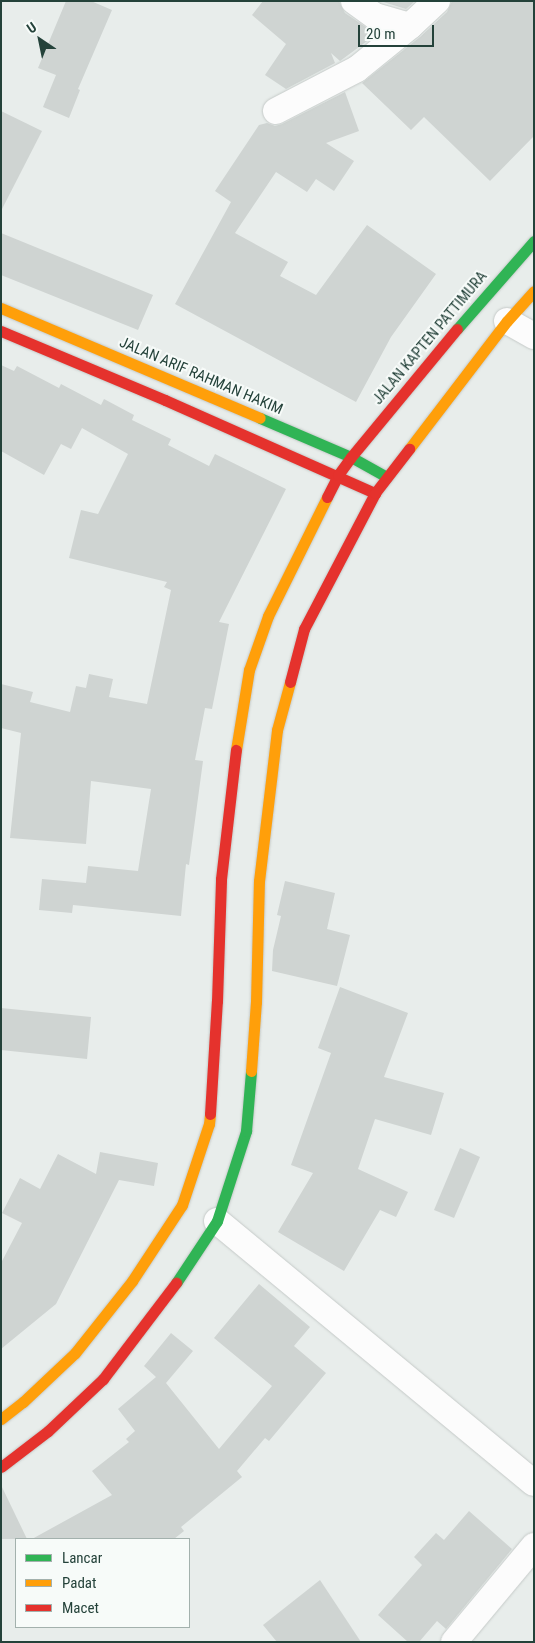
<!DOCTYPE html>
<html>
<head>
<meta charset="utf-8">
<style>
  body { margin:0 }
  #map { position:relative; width:535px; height:1643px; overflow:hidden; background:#e8edeb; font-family:"Roboto Condensed",sans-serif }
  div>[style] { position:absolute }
  .building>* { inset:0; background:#cfd4d2 }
  .roads { filter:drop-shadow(0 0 1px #c5cac8) drop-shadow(0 0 1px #c5cac8) }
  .street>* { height:26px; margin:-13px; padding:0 13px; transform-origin:13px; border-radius:13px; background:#fcfcfc }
  .fast>* { height:11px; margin:-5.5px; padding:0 5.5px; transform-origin:5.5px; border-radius:5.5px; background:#30b455 }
  .slow>* { height:11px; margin:-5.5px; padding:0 5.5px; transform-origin:5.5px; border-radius:5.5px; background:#ff9f0a }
  .jam>* { height:11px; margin:-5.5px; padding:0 5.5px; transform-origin:5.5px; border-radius:5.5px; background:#e5322d }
  span { translate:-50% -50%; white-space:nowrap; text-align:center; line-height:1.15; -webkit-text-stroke:4px #f7fbf9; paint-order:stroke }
  .street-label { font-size:15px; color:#24423a }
  .frame { position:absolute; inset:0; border:2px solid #24423a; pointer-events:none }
  .legend { position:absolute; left:15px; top:1538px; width:175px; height:90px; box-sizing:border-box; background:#f7fbf9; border:1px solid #a3b1ad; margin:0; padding:6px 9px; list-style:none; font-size:15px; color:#24423a }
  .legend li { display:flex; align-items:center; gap:10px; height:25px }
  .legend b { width:25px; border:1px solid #a3b1ad }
  .north { position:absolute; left:15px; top:15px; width:50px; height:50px; -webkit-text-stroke:4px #f7fbf9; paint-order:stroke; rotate:326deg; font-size:14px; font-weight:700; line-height:20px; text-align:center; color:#24423a }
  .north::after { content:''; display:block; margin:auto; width:18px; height:22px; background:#24423a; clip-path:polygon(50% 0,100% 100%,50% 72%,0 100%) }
  .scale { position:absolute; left:358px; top:25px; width:76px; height:22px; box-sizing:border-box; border:2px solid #24423a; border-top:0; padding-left:6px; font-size:15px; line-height:18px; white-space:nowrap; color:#24423a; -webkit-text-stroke:4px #f7fbf9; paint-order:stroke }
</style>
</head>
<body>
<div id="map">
  <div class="building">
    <i style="clip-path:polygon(66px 1px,91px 1px,112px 10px,78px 89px,80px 90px,69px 118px,43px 107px,56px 75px,38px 68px)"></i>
    <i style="clip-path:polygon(263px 1px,339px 1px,345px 13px,367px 28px,378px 33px,340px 61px,331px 53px,335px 63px,286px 89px,265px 75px,286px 44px,252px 15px)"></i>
    <i style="clip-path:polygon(380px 1px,415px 1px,406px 9px)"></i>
    <i style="clip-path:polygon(452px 1px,534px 1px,534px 136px,490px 181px,424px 117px,411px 130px,362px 83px,420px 37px,447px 12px)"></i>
    <i style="clip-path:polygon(345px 92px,359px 131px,326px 143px,354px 161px,334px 191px,316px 179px,307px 192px,276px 172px,235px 233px,288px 262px,280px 276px,316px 295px,367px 225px,436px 274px,391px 337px,356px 402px,175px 304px,231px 202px,215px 191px,259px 125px,267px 123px,275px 126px,282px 124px)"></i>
    <i style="clip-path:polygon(1px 111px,42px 131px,1px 211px)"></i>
    <i style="clip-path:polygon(1px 233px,153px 295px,138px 330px,1px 275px)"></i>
    <i style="clip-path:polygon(1px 365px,14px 371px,17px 366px,59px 388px,61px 384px,101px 405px,104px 399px,134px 415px,132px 420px,171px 439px,168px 445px,209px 466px,215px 454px,286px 489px,219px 622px,229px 624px,212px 709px,205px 708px,195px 760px,203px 761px,189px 865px,186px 864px,181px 916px,73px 905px,72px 913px,39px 910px,42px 879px,86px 883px,88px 866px,138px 871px,151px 789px,91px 781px,86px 844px,10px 838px,21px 733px,1px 728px,1px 684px,33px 692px,30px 702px,70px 712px,76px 686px,86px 688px,89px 674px,113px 679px,109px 697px,147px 704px,171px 590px,164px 587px,167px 582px,69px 558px,81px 510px,98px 514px,128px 454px,82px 428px,71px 449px,61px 444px,44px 475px,1px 451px)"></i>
    <i style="clip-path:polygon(285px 881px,335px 893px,327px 929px,350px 935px,337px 986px,272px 971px,273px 950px,281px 916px,277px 915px)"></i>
    <i style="clip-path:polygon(340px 987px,408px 1013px,384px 1077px,444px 1093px,431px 1135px,375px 1119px,358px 1169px,408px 1192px,396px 1217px,380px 1210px,344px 1271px,278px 1232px,313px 1173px,291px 1165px,331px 1053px,318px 1048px)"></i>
    <i style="clip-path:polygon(1px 1008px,91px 1017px,87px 1059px,1px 1050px)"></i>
    <i style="clip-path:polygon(460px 1148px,480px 1157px,454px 1218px,434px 1210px)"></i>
    <i style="clip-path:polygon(100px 1152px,158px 1163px,154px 1186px,119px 1180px,56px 1304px,1px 1349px,1px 1263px,22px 1223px,2px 1213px,20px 1178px,40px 1189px,58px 1154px,96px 1174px)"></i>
    <i style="clip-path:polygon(259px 1284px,310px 1327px,294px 1346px,326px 1373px,269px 1441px,265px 1438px,237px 1471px,242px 1477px,181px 1527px,184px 1531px,174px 1539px,32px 1539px,112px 1495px,92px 1471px,129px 1442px,126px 1439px,135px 1431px,118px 1409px,156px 1377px,144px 1366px,171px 1333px,193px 1351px,166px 1383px,219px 1449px,272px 1386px,214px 1338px)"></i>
    <i style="clip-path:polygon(1px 1485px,27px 1539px,1px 1539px)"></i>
    <i style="clip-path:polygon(469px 1511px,512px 1549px,446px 1629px,437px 1621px,419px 1642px,408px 1642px,378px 1615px,422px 1565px,414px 1557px,436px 1533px,444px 1540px)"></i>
    <i style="clip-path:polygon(320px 1580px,361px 1642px,277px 1642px,263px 1625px)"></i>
  </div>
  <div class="roads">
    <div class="street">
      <i style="left:354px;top:1px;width:26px;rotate:36deg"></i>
      <i style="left:375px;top:16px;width:36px;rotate:16deg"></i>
      <i style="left:410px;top:26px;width:37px;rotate:-43deg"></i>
      <i style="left:276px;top:111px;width:91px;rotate:-27.4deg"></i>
      <i style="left:357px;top:69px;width:68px;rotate:-39.1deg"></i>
      <i style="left:507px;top:321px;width:31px;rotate:29deg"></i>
      <i style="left:217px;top:1221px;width:411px;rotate:39.6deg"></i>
      <i style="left:454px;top:1642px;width:125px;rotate:-50.2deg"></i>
    </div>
    <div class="fast">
      <i style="left:457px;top:329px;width:117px;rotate:-48.8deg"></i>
      <i style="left:260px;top:418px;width:99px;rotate:23.2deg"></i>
      <i style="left:351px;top:457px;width:41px;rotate:29.1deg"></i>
      <i style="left:176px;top:1283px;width:74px;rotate:-56.5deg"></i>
      <i style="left:217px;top:1221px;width:95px;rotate:-72.1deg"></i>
      <i style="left:246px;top:1131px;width:60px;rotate:-85.2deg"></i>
    </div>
    <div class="slow">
      <i style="left:1px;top:308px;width:281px;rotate:23deg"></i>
      <i style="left:409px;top:449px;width:161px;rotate:-52.6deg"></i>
      <i style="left:507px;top:321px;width:40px;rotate:-48deg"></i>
      <i style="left:236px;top:750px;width:81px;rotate:-80.8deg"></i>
      <i style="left:249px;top:670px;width:57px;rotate:-70.6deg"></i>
      <i style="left:268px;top:616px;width:133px;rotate:-63.6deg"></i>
      <i style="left:251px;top:1071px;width:69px;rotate:-85.9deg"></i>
      <i style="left:256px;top:1002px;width:121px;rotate:-88.6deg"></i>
      <i style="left:259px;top:881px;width:152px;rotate:-83.2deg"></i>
      <i style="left:277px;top:730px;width:50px;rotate:-74.8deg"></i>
      <i style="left:1px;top:1419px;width:28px;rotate:-38deg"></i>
      <i style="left:23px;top:1402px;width:71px;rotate:-43.3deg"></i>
      <i style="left:75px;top:1353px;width:92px;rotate:-51.6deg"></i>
      <i style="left:132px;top:1281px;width:91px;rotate:-56.7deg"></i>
      <i style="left:182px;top:1205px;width:85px;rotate:-71.6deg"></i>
      <i style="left:209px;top:1124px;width:10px;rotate:-84deg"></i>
    </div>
    <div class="jam">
      <i style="left:1px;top:331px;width:178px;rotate:22.8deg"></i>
      <i style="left:165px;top:400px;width:230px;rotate:23.9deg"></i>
      <i style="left:327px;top:497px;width:25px;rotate:-63deg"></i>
      <i style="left:338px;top:475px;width:22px;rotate:-54deg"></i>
      <i style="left:351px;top:457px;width:166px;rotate:-50.4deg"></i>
      <i style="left:290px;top:682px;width:55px;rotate:-75.2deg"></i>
      <i style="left:304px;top:629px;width:153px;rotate:-62.4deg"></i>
      <i style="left:375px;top:493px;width:56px;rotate:-52.3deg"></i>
      <i style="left:210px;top:1114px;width:113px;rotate:-86.5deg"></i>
      <i style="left:217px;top:1001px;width:122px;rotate:-88.1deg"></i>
      <i style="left:221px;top:879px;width:130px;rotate:-83.4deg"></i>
      <i style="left:1px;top:1467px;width:59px;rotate:-37.5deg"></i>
      <i style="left:48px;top:1431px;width:76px;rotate:-43.4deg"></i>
      <i style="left:103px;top:1379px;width:121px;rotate:-52.8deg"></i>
    </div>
  </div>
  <div class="street-label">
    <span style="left:430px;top:338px;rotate:-50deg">JALAN KAPTEN PATTIMURA</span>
    <span style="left:201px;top:376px;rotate:23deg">JALAN ARIF RAHMAN HAKIM</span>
  </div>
  <div class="frame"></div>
  <ul class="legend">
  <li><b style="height:6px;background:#30b455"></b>Lancar</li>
  <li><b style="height:6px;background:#ff9f0a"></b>Padat</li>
  <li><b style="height:6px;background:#e5322d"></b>Macet</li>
  </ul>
  <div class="north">U</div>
  <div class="scale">20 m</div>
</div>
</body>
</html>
